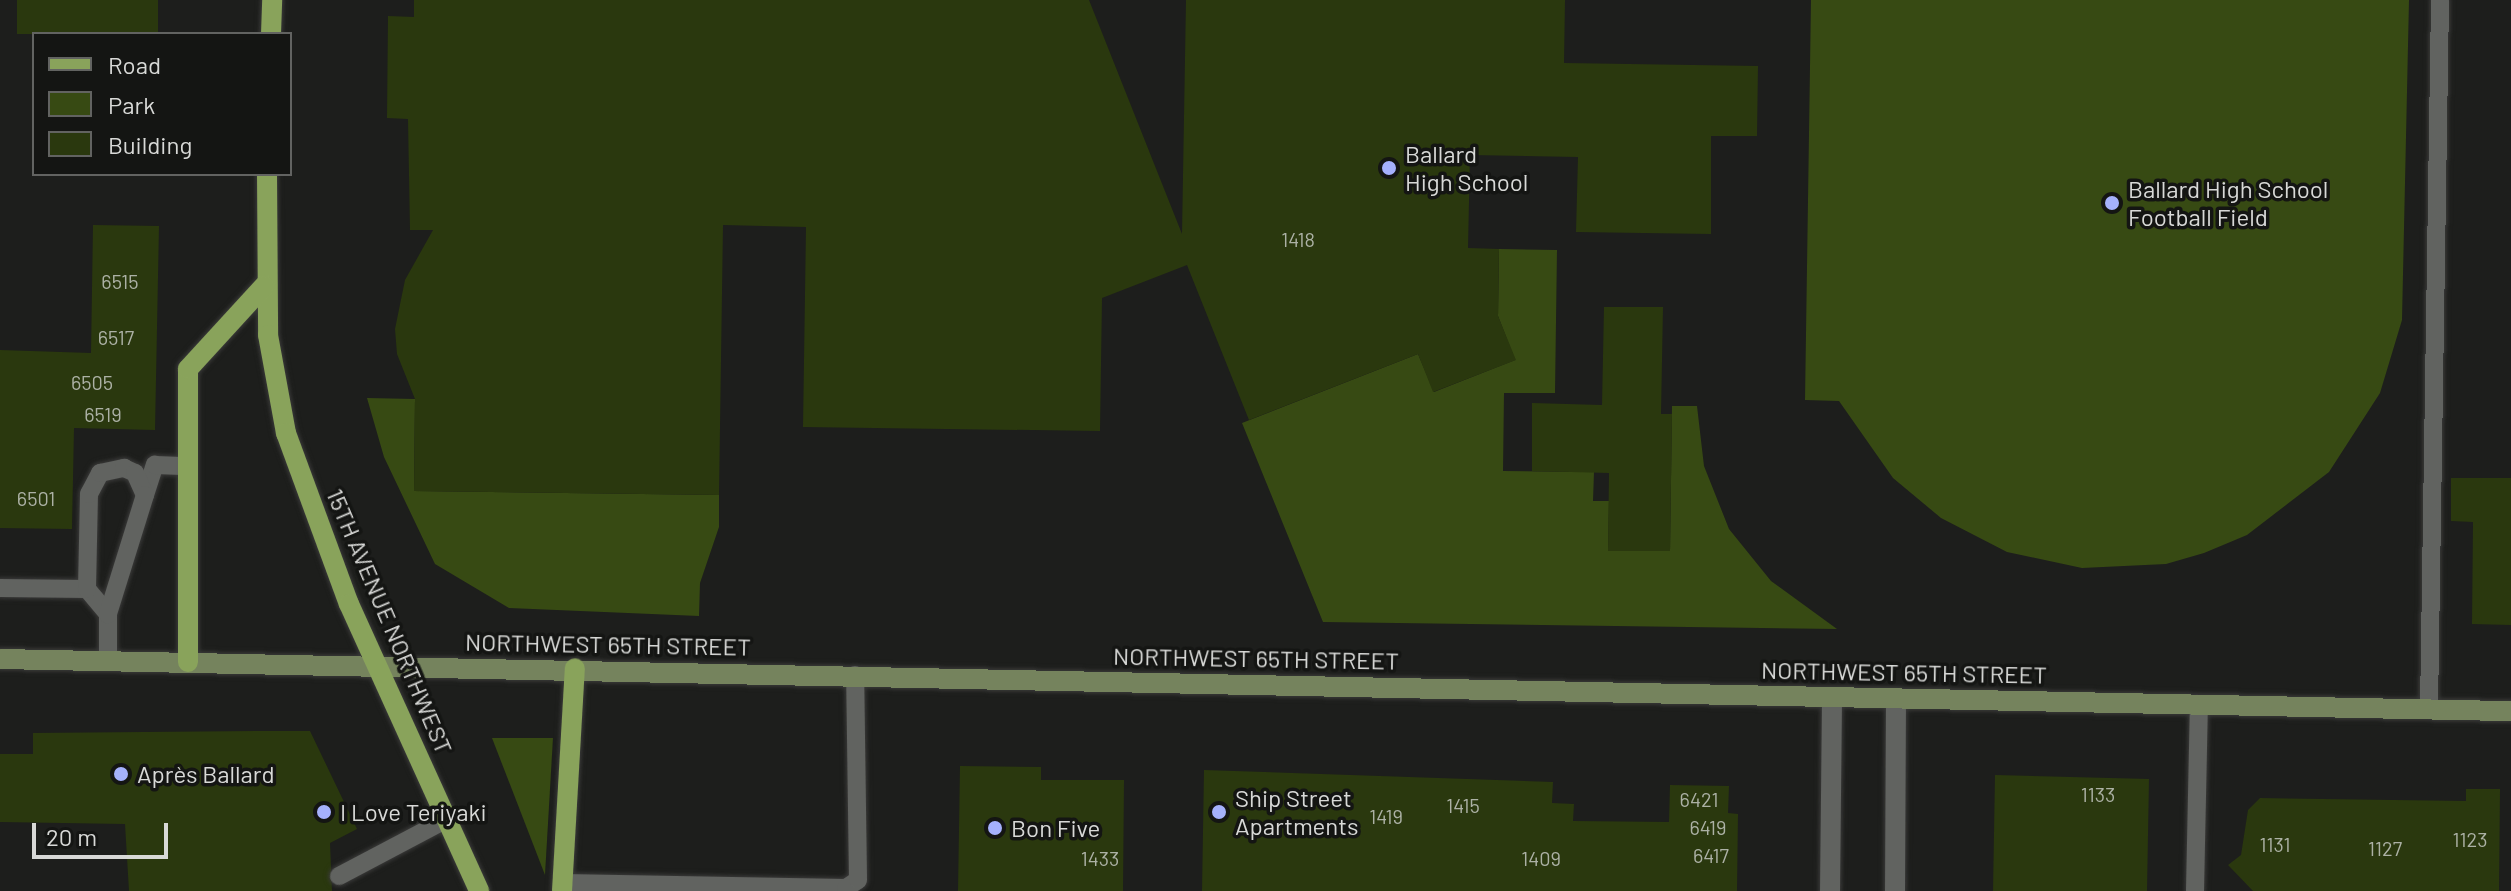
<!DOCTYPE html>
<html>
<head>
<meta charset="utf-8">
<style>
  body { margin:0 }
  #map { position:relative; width:2511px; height:891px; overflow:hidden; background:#1d1e1c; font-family:Barlow,sans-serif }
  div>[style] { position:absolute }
  .green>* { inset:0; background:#374a13 }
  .building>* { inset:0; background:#2a380e }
  .roads { filter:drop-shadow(0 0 2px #3a3a39) drop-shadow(0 0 2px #3a3a39) }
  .lane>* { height:18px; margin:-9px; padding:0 9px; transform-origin:9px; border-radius:9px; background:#616360 }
  .street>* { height:20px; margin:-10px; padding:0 10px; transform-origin:10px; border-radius:10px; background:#616360 }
  .secondary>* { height:20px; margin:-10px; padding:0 10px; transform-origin:10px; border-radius:10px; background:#75835d }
  .primary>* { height:20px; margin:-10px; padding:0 10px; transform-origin:10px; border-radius:10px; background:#89a35b }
  .dots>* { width:22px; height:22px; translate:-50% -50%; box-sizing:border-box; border:4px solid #141513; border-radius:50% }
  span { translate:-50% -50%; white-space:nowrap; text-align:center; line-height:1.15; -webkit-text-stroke:7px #141513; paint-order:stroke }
  .number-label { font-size:20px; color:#acb1a5 }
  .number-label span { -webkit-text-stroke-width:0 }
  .poi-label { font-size:24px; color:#d8d9d7 }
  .left { translate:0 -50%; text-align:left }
  .street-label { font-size:24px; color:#d8d9d7 }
  .legend { position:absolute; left:32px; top:32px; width:260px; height:144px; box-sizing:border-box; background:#141513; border:2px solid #626361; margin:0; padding:10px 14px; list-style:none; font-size:24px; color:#d8d9d7 }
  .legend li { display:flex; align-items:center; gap:16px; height:40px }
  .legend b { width:40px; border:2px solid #626361 }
  .scale { position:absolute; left:32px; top:823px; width:136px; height:36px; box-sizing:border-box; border:4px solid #d8d9d7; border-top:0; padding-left:10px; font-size:24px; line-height:28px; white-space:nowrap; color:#d8d9d7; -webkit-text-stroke:6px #141513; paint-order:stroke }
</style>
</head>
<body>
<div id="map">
  <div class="green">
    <i style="clip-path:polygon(1811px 0,2409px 0,2402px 320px,2380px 393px,2329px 472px,2247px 535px,2204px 553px,2166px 564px,2082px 568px,2007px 552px,1941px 518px,1893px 478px,1839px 401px,1805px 400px)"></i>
    <i style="clip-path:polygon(1499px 249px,1557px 250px,1555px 393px,1504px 393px,1503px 471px,1594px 472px,1593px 501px,1609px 501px,1608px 551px,1670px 551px,1672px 406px,1697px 406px,1704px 466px,1729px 529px,1771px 581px,1837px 629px,1323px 622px,1242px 423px,1418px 354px,1434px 392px,1515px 360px,1498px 316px)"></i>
    <i style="clip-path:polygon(367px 398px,415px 399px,414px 491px,719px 495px,719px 527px,700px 583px,699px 616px,509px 608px,435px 564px,384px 457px)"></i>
    <i style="clip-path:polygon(492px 738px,553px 738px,545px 875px)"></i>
  </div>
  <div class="building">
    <i style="clip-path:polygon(17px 0,158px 0,158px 34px,17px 34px)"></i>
    <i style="clip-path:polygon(414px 0,1089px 0,1182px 234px,1186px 0,1565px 0,1564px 63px,1758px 66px,1757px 136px,1711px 136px,1711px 234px,1576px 232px,1578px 157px,1470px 155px,1468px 248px,1499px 249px,1498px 316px,1516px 360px,1433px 392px,1418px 354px,1249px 420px,1187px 265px,1102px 298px,1100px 431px,803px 427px,806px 227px,723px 225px,719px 495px,414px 491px,415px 399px,397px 354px,395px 329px,405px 280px,433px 230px,410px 230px,408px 119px,387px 118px,388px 16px,414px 17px)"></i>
    <i style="clip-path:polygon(93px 225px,159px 226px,155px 430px,74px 428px,72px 529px,0 528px,0 350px,91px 353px)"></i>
    <i style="clip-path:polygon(1604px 307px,1663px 307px,1661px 414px,1672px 414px,1670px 551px,1608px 551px,1609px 473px,1532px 471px,1532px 403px,1602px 405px)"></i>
    <i style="clip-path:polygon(2451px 478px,2511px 478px,2511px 625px,2472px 624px,2473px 522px,2451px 521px)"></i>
    <i style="clip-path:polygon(258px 731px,310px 731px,357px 829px,330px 843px,332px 891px,129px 891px,125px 824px,0 822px,0 754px,33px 754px,33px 733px)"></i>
    <i style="clip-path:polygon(960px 766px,1041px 767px,1041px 780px,1124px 780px,1123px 891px,958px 891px)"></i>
    <i style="clip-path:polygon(1204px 770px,1553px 782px,1552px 803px,1574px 804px,1573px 821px,1669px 822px,1670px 785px,1729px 786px,1728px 813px,1738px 814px,1737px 891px,1202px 891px)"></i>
    <i style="clip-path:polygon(1995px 775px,2149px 779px,2147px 891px,1993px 891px)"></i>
    <i style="clip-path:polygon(2466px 789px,2500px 789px,2499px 891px,2253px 891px,2228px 865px,2241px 855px,2248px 810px,2260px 798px,2466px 801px)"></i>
  </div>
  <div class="roads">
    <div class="lane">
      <i style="left:145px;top:495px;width:32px;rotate:-72deg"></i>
      <i style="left:155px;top:465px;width:34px;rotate:2deg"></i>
      <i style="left:0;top:588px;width:87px;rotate:0.7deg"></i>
      <i style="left:108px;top:660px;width:46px;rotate:-90deg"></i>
      <i style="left:108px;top:614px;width:33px;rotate:-130deg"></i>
      <i style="left:87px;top:589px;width:95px;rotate:-88.8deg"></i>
      <i style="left:89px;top:494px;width:24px;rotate:-62deg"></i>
      <i style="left:100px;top:473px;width:25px;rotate:-12deg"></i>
      <i style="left:124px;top:468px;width:12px;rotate:24deg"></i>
      <i style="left:135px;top:473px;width:24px;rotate:66deg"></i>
      <i style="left:145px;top:495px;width:125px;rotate:107.3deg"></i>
      <i style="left:2429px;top:709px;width:709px;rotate:-89.11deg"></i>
      <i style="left:339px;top:876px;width:122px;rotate:-27.8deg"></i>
      <i style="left:563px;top:883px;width:283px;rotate:1deg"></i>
      <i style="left:846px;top:888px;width:14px;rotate:-34deg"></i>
      <i style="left:858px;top:880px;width:205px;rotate:-90.8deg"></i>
      <i style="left:2195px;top:891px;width:187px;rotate:-88.8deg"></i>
    </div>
    <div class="street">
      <i style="left:1830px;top:891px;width:194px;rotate:-89.4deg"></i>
      <i style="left:1895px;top:891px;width:193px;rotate:-89.7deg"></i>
    </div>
    <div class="secondary">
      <i style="left:0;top:659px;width:2512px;rotate:1.19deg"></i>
    </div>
    <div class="primary">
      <i style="left:271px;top:34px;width:34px;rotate:-88deg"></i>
      <i style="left:267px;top:174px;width:161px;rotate:89.6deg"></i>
      <i style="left:268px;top:335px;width:100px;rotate:79.6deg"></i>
      <i style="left:286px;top:433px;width:182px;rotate:69.8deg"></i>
      <i style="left:349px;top:604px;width:315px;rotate:65.6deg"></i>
      <i style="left:188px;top:662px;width:293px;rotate:-90deg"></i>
      <i style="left:188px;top:369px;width:113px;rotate:-47.5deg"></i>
      <i style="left:562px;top:891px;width:223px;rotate:-86.7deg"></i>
    </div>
  </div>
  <div class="dots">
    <i style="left:1389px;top:168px;background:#a5b1fc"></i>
    <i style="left:2112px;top:203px;background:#a5b1fc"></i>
    <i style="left:121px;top:774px;background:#a5b1fc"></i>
    <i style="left:324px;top:812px;background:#a5b1fc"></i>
    <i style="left:1219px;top:812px;background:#a5b1fc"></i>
    <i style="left:995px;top:828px;background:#a5b1fc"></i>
  </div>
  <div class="number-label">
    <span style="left:1298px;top:239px">1418</span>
    <span style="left:120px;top:281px">6515</span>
    <span style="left:116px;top:337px">6517</span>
    <span style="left:92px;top:382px">6505</span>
    <span style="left:103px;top:414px">6519</span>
    <span style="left:36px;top:498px">6501</span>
    <span style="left:2098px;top:794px">1133</span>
    <span style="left:1699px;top:799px">6421</span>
    <span style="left:1463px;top:805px">1415</span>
    <span style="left:1386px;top:816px">1419</span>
    <span style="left:1708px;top:827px">6419</span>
    <span style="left:2470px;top:839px">1123</span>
    <span style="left:2275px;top:844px">1131</span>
    <span style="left:2385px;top:848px">1127</span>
    <span style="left:1711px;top:855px">6417</span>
    <span style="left:1100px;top:858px">1433</span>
    <span style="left:1541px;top:858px">1409</span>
  </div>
  <div class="poi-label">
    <span class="left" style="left:1405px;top:168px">Ballard<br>High School</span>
    <span class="left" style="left:2128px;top:203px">Ballard High School<br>Football Field</span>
    <span class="left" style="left:137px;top:774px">Après Ballard</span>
    <span class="left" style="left:1235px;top:812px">Ship Street<br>Apartments</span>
    <span class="left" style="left:340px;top:812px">I Love Teriyaki</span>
    <span class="left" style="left:1011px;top:828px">Bon Five</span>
  </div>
  <div class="street-label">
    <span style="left:390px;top:621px;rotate:67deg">15TH AVENUE NORTHWEST</span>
    <span style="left:608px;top:644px;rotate:1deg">NORTHWEST 65TH STREET</span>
    <span style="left:1256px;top:658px;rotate:1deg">NORTHWEST 65TH STREET</span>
    <span style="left:1904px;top:672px;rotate:1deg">NORTHWEST 65TH STREET</span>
  </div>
  <ul class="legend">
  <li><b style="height:10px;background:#89a35b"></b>Road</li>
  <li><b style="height:22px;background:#374a13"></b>Park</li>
  <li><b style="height:22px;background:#2a380e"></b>Building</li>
  </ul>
  <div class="scale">20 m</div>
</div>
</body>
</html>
